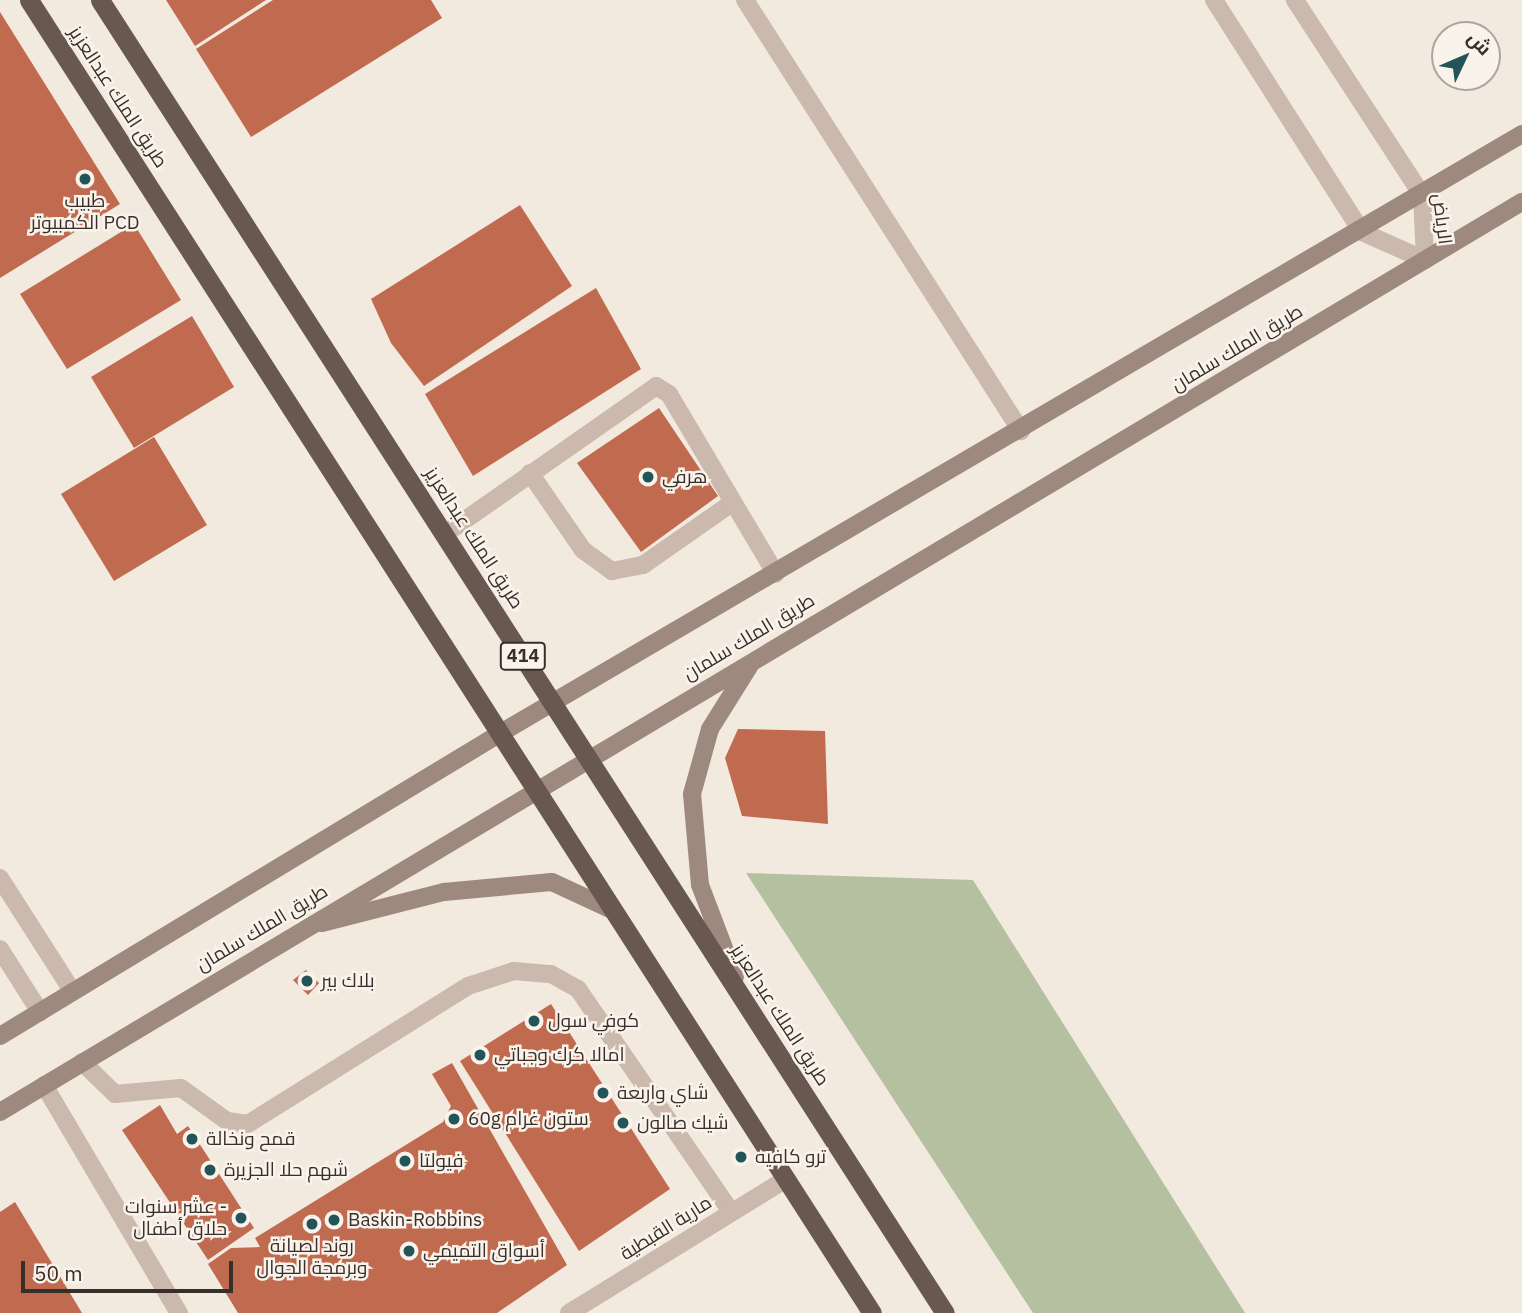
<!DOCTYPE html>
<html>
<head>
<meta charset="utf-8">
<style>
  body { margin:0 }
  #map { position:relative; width:1522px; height:1313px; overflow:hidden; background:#f2e9df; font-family:"IBM Plex Sans",Cairo,sans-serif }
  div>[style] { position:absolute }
  .green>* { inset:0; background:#b5c0a0 }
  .building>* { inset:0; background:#c06b50 }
  .service>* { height:18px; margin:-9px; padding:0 9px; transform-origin:9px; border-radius:9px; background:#cab9ac }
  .minor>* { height:18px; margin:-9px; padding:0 9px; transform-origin:9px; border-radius:9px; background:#cab9ac }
  .tertiary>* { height:18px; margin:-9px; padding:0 9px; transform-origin:9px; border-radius:9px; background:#cab9ac }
  .secondary>* { height:18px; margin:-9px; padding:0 9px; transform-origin:9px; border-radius:9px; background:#9d897d }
  .trunk>* { height:19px; margin:-9.5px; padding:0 9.5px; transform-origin:9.5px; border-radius:9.5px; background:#68584f }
  .dots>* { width:19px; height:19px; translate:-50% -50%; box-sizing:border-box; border:4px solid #f9f3ec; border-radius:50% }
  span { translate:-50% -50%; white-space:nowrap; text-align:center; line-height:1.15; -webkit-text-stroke:5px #f9f3ec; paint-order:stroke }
  .shield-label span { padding:2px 5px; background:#f9f3ec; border:2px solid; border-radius:5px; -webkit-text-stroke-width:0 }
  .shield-label { font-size:18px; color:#382f2a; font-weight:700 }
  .street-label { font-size:19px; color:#382f2a }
  .poi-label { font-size:19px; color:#382f2a }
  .left { translate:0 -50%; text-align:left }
  .right { translate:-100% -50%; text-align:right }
  .north { position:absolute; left:1431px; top:21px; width:70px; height:70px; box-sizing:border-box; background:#f9f3ec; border:2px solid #aca59e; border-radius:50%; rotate:46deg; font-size:19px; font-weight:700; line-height:28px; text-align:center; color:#382f2a }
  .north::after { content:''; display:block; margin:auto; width:24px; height:32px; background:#225458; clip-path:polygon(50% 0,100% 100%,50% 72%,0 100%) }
  .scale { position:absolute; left:21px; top:1261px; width:212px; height:32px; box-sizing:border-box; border:4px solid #382f2a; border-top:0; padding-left:9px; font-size:21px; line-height:24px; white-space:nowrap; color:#382f2a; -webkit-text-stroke:5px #f9f3ec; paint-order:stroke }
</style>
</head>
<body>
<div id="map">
  <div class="green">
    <i style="clip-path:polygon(746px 873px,973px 880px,1245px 1313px,1033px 1313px)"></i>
  </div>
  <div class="building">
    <i style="clip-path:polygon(166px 0,266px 0,195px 46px)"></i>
    <i style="clip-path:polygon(273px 0,431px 0,442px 18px,251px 137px,196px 49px)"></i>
    <i style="clip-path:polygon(0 12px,120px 204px,0 278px)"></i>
    <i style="clip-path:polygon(520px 205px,572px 286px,424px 386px,391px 343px,371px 299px)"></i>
    <i style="clip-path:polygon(134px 224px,181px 300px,67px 369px,20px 294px)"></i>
    <i style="clip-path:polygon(596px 288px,641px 369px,473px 476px,425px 394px)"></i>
    <i style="clip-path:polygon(192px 316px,234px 387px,134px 448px,91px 377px)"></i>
    <i style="clip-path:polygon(659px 408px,718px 496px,641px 552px,577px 463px)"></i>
    <i style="clip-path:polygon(154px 437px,207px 525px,114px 581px,61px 494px)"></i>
    <i style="clip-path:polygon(738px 729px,825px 731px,828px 824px,742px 816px,725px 758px)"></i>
    <i style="clip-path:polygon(306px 970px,319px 983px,308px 995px,293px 980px)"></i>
    <i style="clip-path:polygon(551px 1004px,670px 1189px,579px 1251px,460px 1061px)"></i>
    <i style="clip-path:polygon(452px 1063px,567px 1265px,497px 1313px,238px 1313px,208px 1264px,231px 1248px,260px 1247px,255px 1238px,443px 1122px,451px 1106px,432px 1074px)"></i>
    <i style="clip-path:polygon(160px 1105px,177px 1134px,188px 1126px,254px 1228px,208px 1260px,122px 1130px)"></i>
    <i style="clip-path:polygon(15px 1202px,82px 1313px,0 1313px,0 1212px)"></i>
  </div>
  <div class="service">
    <i style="left:530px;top:473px;width:93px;rotate:55.5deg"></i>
    <i style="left:583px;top:550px;width:36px;rotate:36deg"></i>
    <i style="left:612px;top:571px;width:32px;rotate:-11deg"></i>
    <i style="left:643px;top:565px;width:108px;rotate:-34.9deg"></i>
    <i style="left:445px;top:534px;width:258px;rotate:-35deg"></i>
    <i style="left:656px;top:386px;width:15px;rotate:32deg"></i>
    <i style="left:669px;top:394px;width:209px;rotate:59.3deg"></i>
    <i style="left:82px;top:1062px;width:46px;rotate:44.1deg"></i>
    <i style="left:115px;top:1094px;width:66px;rotate:-5.2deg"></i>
    <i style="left:181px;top:1088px;width:57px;rotate:35.7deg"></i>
    <i style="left:227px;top:1121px;width:21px;rotate:8deg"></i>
    <i style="left:248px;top:1124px;width:260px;rotate:-32.1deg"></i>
    <i style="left:468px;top:986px;width:48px;rotate:-18.1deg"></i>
    <i style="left:514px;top:971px;width:37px;rotate:5deg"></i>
    <i style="left:551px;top:974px;width:31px;rotate:29deg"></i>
    <i style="left:578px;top:989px;width:270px;rotate:55.5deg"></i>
  </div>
  <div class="minor">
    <i style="left:745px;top:0;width:512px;rotate:57.37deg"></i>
    <i style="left:44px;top:1085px;width:265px;rotate:59.4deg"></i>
    <i style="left:569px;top:1313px;width:255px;rotate:-31.7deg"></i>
  </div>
  <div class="tertiary">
    <i style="left:1214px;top:0;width:275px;rotate:57.5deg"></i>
    <i style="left:1362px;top:232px;width:69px;rotate:24deg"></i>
    <i style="left:1425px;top:260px;width:65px;rotate:-92.6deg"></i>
    <i style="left:1422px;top:195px;width:233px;rotate:-123.1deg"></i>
    <i style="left:0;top:878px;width:135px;rotate:57.4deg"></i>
    <i style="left:0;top:949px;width:75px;rotate:57.6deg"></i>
  </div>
  <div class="secondary">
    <i style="left:322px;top:923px;width:126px;rotate:-14.3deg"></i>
    <i style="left:444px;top:892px;width:108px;rotate:-5.3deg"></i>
    <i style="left:552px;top:882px;width:66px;rotate:25deg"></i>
    <i style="left:735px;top:977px;width:98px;rotate:-110.8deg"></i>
    <i style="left:700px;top:885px;width:91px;rotate:-95deg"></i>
    <i style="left:692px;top:794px;width:67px;rotate:-74.5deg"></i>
    <i style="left:710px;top:729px;width:75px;rotate:-58deg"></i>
    <i style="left:0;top:1036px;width:583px;rotate:-31.18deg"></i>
    <i style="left:499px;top:734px;width:1186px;rotate:-30.39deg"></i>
    <i style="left:0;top:1112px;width:1773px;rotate:-30.88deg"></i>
  </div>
  <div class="trunk">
    <i style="left:29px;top:0;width:1560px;rotate:57.3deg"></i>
    <i style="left:100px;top:0;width:1561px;rotate:57.24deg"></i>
  </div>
  <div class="dots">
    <i style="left:85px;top:179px;background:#225458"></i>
    <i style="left:648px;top:477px;background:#225458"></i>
    <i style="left:307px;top:981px;background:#225458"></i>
    <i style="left:534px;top:1021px;background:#225458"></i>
    <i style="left:480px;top:1055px;background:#225458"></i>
    <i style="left:603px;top:1093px;background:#225458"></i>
    <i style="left:454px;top:1119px;background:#225458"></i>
    <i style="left:623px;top:1123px;background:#225458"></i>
    <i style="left:192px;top:1139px;background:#225458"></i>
    <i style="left:741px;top:1157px;background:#225458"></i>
    <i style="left:405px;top:1161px;background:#225458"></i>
    <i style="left:210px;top:1170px;background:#225458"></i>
    <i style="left:241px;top:1218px;background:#225458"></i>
    <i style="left:334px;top:1220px;background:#225458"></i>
    <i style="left:312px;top:1224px;background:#225458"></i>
    <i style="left:409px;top:1251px;background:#225458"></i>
  </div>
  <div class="shield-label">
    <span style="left:523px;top:656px">414</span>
  </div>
  <div class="street-label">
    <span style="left:118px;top:97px;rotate:57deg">طريق الملك عبدالعزيز</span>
    <span style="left:1442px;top:219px;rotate:83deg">الرياض</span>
    <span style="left:1237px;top:348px;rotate:-31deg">طريق الملك سلمان</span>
    <span style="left:474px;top:538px;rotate:57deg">طريق الملك عبدالعزيز</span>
    <span style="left:749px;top:637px;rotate:-31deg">طريق الملك سلمان</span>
    <span style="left:262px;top:928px;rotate:-31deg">طريق الملك سلمان</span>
    <span style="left:780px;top:1015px;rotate:57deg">طريق الملك عبدالعزيز</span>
    <span style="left:666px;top:1228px;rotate:-32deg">مارية القبطية</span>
  </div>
  <div class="poi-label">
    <span style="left:85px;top:212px">طبيب<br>الكمبيوتر PCD</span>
    <span class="left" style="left:662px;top:477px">هرفي</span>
    <span class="left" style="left:321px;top:981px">بلاك بير</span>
    <span class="left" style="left:548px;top:1021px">كوفي سول</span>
    <span class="left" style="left:494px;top:1055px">امالا كرك وجباتي</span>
    <span class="left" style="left:617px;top:1093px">شاي واربعة</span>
    <span class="left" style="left:468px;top:1119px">60g ستون غرام</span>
    <span class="left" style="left:637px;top:1123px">شيك صالون</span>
    <span class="left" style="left:206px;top:1139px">قمح ونخالة</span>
    <span class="left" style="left:755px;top:1157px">ترو كافيه</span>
    <span class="left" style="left:419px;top:1161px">فيولتا</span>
    <span class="left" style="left:224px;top:1170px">شهم حلا الجزيرة</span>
    <span class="right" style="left:227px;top:1218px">عشر سنوات -<br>حلاق أطفال</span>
    <span class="left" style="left:348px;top:1220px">Baskin-Robbins</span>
    <span style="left:312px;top:1257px">روند لصيانة<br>وبرمجة الجوال</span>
    <span class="left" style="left:423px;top:1251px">أسواق التميمي</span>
  </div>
  <div class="north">ش</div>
  <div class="scale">50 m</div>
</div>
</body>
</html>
